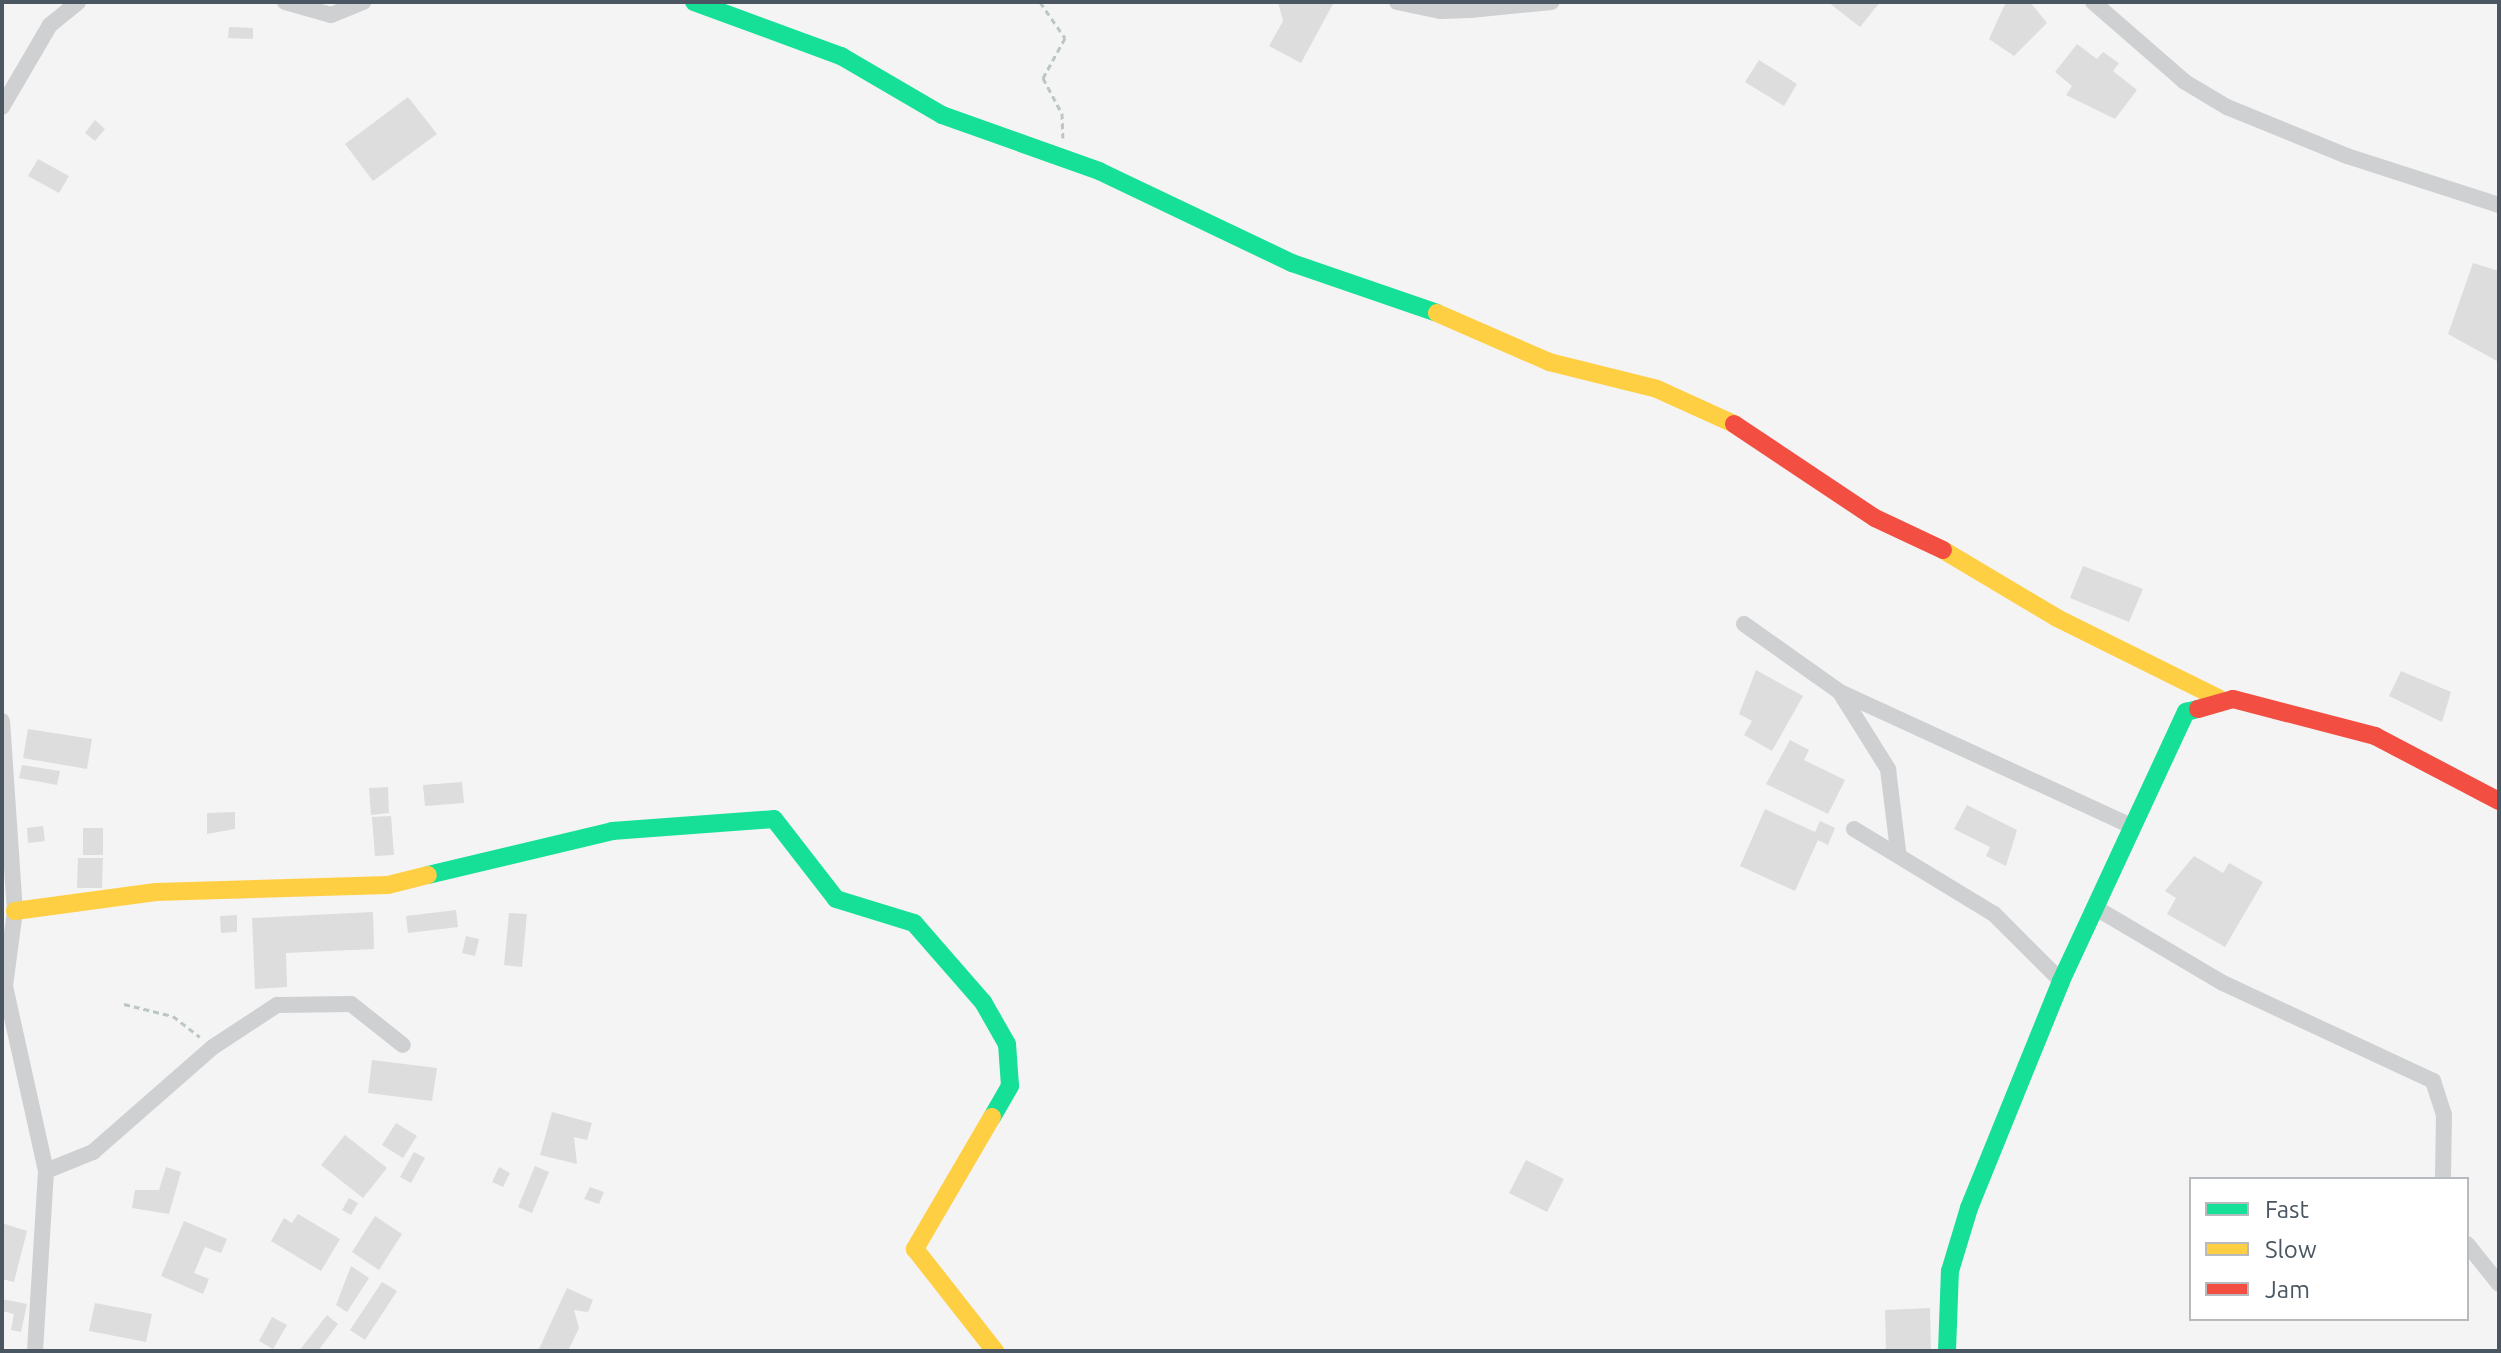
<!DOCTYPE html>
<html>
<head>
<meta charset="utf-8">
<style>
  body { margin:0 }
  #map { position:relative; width:2501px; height:1353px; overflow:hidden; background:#f4f4f4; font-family:Ubuntu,sans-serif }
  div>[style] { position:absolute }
  .building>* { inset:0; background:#ddddde }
  .path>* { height:3px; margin-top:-1.5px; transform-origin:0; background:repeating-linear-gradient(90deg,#bcc7c4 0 6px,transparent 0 10px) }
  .street>* { height:16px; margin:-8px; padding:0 8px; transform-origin:8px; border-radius:8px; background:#ced0d2 }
  .fast>* { height:18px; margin:-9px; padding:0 9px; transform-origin:9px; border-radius:9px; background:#16e098 }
  .slow>* { height:18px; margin:-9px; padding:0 9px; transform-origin:9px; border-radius:9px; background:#ffcf43 }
  .jam>* { height:18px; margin:-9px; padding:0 9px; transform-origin:9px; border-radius:9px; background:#f24e42 }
  span { translate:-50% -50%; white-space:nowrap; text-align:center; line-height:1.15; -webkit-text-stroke:6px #fff; paint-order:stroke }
  .frame { position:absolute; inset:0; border:4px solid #4a5661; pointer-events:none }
  .legend { position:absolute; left:2189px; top:1177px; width:280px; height:144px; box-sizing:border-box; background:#fff; border:2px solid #b7bbc0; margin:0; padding:10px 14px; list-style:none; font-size:24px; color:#4a5661 }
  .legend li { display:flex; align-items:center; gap:16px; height:40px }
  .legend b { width:40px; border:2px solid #b7bbc0 }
</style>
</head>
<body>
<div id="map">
  <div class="building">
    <i style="clip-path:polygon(1278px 2px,1334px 2px,1301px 63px,1269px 46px,1283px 21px)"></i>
    <i style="clip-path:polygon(1828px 2px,1880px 2px,1860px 27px)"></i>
    <i style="clip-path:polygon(2006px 2px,2030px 2px,2047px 23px,2014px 56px,1989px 39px)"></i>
    <i style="clip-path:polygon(229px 27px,253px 28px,253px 39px,228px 38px)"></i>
    <i style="clip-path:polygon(2077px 44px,2097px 59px,2103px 52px,2119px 63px,2113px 71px,2137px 90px,2115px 119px,2066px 95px,2072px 86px,2055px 72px)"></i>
    <i style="clip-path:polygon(1759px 60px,1797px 84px,1784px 106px,1745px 82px)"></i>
    <i style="clip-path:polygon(408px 97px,437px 134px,373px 181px,345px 144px)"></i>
    <i style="clip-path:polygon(95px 120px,105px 129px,95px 141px,85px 133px)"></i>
    <i style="clip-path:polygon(38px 159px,69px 176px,59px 193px,28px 176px)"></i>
    <i style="clip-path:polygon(2473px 263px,2499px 271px,2497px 361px,2448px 334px)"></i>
    <i style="clip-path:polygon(2083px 566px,2143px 589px,2129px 622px,2070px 598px)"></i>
    <i style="clip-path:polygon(1756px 670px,1803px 696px,1772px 751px,1744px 735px,1752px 721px,1739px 714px)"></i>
    <i style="clip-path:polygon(2401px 671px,2451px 692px,2442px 722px,2389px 696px)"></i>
    <i style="clip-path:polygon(28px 729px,92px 739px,87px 769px,23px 758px)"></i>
    <i style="clip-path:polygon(1790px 740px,1809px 750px,1804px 760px,1845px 780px,1828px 814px,1766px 784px)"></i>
    <i style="clip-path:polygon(22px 765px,60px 771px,57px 785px,19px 778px)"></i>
    <i style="clip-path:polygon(462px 782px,464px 803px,425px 806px,423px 785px)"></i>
    <i style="clip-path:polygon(388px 787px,389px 813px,371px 815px,369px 788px)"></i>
    <i style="clip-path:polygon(1967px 805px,2017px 830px,2006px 866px,1986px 856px,1990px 847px,1954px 829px)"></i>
    <i style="clip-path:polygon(1765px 809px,1815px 832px,1820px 821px,1835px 828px,1828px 845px,1818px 840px,1795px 891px,1740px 866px)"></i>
    <i style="clip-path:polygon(235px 812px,235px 829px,207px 834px,207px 813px)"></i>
    <i style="clip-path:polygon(391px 816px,394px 855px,375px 856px,372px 817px)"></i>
    <i style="clip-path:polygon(43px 826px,45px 841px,28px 843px,27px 828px)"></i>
    <i style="clip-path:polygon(83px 828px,103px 828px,103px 855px,83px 855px)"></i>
    <i style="clip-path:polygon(2194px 856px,2223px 873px,2229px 863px,2263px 882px,2225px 947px,2167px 914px,2176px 898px,2165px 891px)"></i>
    <i style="clip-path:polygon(78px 858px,103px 858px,102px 888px,77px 888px)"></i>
    <i style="clip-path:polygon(456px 910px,458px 927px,408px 933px,406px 916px)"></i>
    <i style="clip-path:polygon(373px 912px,374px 949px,286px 953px,287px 987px,255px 989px,252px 918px)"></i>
    <i style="clip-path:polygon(509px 913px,527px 914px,522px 967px,504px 965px)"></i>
    <i style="clip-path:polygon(237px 915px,237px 932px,221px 933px,220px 916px)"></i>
    <i style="clip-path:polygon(466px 936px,479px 939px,475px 956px,462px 953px)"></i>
    <i style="clip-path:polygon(372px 1060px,437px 1068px,432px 1101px,368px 1093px)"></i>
    <i style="clip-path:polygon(552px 1112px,592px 1123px,587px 1140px,574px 1137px,577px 1164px,540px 1155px)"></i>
    <i style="clip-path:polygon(396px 1123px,417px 1136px,403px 1158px,382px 1145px)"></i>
    <i style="clip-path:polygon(345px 1135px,387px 1168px,363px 1198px,321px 1165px)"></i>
    <i style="clip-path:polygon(414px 1152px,425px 1158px,411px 1183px,400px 1177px)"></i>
    <i style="clip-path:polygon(1526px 1160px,1564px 1179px,1547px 1212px,1509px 1193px)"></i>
    <i style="clip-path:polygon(535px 1166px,549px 1172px,532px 1213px,518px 1207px)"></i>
    <i style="clip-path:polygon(166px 1167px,181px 1172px,169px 1214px,132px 1208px,135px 1190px,159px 1190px)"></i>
    <i style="clip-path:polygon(499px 1167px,510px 1173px,503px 1187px,492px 1182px)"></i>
    <i style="clip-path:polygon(590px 1187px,604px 1192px,599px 1204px,584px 1199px)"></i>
    <i style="clip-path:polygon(349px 1198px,358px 1203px,351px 1215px,342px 1210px)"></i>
    <i style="clip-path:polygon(298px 1214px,340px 1239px,321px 1271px,271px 1241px,284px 1218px,292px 1223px)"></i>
    <i style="clip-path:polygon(375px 1216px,402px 1234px,379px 1270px,352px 1252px)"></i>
    <i style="clip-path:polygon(184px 1221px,227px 1239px,221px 1253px,205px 1247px,194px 1273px,209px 1279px,203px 1294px,161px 1276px)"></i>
    <i style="clip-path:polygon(2px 1223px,27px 1231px,14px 1282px,2px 1279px)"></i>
    <i style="clip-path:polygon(351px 1266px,369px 1278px,347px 1312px,336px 1305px)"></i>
    <i style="clip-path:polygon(382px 1282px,397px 1291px,365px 1340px,350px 1330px)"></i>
    <i style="clip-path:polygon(567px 1288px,593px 1300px,588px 1312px,574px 1310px,579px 1328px,568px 1351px,538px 1351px)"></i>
    <i style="clip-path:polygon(2px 1299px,27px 1304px,21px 1332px,11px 1330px,14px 1314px,2px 1311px)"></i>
    <i style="clip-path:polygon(95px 1303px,152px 1314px,146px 1342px,89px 1331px)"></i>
    <i style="clip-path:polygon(1930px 1308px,1931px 1351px,1886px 1351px,1885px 1310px)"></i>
    <i style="clip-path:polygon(327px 1315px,338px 1324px,318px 1351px,299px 1351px)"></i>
    <i style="clip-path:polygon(272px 1317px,287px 1325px,273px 1349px,259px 1341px)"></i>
  </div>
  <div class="path">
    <i style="left:1040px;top:2px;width:44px;rotate:55.2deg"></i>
    <i style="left:1065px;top:38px;width:46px;rotate:118.8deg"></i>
    <i style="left:1043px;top:78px;width:40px;rotate:62deg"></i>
    <i style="left:1062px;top:113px;width:25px;rotate:88deg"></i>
    <i style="left:124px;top:1004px;width:50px;rotate:13.8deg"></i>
    <i style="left:173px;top:1016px;width:34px;rotate:38deg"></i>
  </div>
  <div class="street">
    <i style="left:285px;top:2px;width:48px;rotate:15.8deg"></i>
    <i style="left:331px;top:15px;width:35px;rotate:-22deg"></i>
    <i style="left:1397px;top:2px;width:45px;rotate:11.6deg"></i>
    <i style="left:1441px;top:11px;width:29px;rotate:-2deg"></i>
    <i style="left:1470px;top:10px;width:9px;rotate:-69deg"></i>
    <i style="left:2093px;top:2px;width:122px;rotate:41deg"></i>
    <i style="left:2185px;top:82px;width:49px;rotate:30.8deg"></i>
    <i style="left:2227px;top:107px;width:130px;rotate:22.2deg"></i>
    <i style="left:2347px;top:156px;width:160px;rotate:17.9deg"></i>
    <i style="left:1470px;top:10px;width:82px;rotate:-5.6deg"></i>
    <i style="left:2px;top:107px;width:95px;rotate:-59.7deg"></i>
    <i style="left:50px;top:25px;width:36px;rotate:-39deg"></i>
    <i style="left:1744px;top:624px;width:118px;rotate:35.3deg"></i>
    <i style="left:1840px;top:692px;width:320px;rotate:24.7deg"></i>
    <i style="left:1841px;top:694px;width:89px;rotate:57.9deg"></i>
    <i style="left:1888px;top:769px;width:83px;rotate:83deg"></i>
    <i style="left:2px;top:721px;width:190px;rotate:86.1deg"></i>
    <i style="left:15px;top:911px;width:76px;rotate:97.6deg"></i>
    <i style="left:5px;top:986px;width:189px;rotate:77.5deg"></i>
    <i style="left:46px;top:1171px;width:51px;rotate:-22deg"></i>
    <i style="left:93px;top:1152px;width:159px;rotate:-41.2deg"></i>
    <i style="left:213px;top:1047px;width:77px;rotate:-33.3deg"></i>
    <i style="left:277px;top:1005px;width:74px;rotate:-0.8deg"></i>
    <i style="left:351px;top:1004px;width:66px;rotate:38.3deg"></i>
    <i style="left:1854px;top:829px;width:164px;rotate:31.3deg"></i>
    <i style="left:1994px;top:914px;width:95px;rotate:45deg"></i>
    <i style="left:2096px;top:908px;width:147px;rotate:30.6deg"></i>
    <i style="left:2223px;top:983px;width:232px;rotate:25deg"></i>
    <i style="left:2433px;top:1081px;width:35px;rotate:72deg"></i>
    <i style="left:2444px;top:1114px;width:65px;rotate:90.9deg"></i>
    <i style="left:2467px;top:1244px;width:51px;rotate:51.3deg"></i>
    <i style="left:35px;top:1351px;width:180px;rotate:-86.5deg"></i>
  </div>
  <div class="fast">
    <i style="left:694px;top:2px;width:157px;rotate:20.2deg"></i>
    <i style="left:841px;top:56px;width:117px;rotate:30.3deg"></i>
    <i style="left:942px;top:115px;width:167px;rotate:19.6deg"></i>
    <i style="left:1099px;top:171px;width:214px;rotate:25.5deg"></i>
    <i style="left:1292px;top:263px;width:153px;rotate:19deg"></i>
    <i style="left:428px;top:875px;width:189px;rotate:-13.4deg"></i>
    <i style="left:612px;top:831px;width:162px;rotate:-4.2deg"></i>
    <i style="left:774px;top:819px;width:101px;rotate:52.2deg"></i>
    <i style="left:836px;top:899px;width:82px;rotate:17.1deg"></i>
    <i style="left:914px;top:923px;width:105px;rotate:48.9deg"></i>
    <i style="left:983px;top:1002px;width:48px;rotate:60.3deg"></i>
    <i style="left:1007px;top:1044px;width:42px;rotate:85.9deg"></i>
    <i style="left:1010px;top:1086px;width:36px;rotate:120deg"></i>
    <i style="left:1947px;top:1351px;width:80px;rotate:-87.9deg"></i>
    <i style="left:1950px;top:1271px;width:66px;rotate:-73.2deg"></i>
    <i style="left:1969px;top:1208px;width:245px;rotate:-67.9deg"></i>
    <i style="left:2061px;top:981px;width:297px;rotate:-65.1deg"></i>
    <i style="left:2186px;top:712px;width:12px;rotate:-14deg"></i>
  </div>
  <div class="slow">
    <i style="left:1437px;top:313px;width:122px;rotate:23.6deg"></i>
    <i style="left:1549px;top:362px;width:111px;rotate:14deg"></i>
    <i style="left:1657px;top:389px;width:85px;rotate:24.4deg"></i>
    <i style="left:1943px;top:550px;width:133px;rotate:30.8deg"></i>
    <i style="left:2057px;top:618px;width:180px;rotate:26.4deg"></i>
    <i style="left:15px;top:911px;width:142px;rotate:-7.7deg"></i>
    <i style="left:156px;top:892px;width:232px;rotate:-1.7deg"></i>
    <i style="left:388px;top:885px;width:41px;rotate:-14deg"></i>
    <i style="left:992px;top:1117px;width:153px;rotate:120.3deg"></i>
    <i style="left:915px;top:1249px;width:130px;rotate:51.9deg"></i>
  </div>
  <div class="jam">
    <i style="left:1734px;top:424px;width:169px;rotate:33.7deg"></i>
    <i style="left:1875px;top:518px;width:75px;rotate:25.2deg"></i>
    <i style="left:2198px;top:709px;width:36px;rotate:-16deg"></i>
    <i style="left:2233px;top:699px;width:147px;rotate:14.6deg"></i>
    <i style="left:2375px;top:736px;width:140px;rotate:27.7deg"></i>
  </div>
  <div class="frame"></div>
  <ul class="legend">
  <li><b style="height:10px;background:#16e098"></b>Fast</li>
  <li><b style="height:10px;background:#ffcf43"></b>Slow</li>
  <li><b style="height:10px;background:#f24e42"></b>Jam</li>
  </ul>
</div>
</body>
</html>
